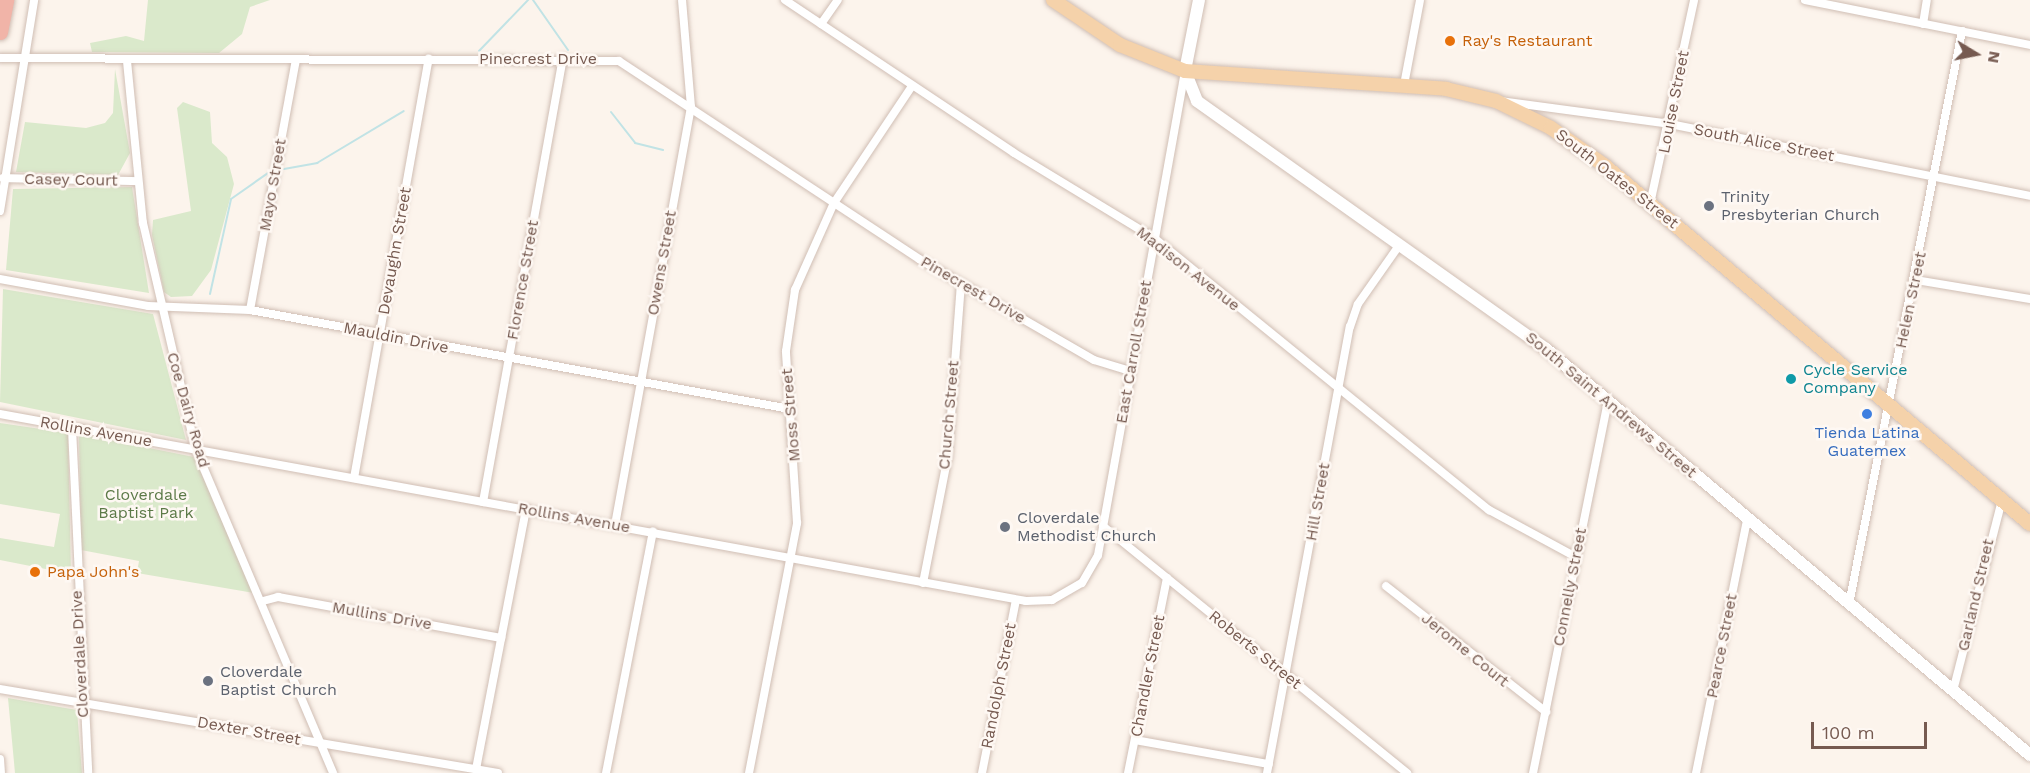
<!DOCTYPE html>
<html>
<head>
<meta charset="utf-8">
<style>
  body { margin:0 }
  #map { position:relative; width:2030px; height:773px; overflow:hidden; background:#fcf4ec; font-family:"Work Sans",sans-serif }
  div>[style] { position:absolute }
  .green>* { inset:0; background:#dae9cb }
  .stream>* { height:2px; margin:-1px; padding:0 1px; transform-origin:1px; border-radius:1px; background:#c1e3e5 }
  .roads { filter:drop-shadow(0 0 2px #d0beb4) drop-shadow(0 0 2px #d0beb4) }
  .street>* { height:8px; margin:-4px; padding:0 4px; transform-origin:4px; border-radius:4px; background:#fff }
  .secondary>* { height:12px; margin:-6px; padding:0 6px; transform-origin:6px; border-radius:6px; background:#fff }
  .primary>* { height:14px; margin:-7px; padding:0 7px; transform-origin:7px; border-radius:7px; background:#f5d2aa }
  .highway>* { height:15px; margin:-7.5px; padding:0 7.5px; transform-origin:7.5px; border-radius:7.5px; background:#f1b4a8 }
  .dots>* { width:16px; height:16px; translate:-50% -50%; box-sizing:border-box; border:3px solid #fef8f3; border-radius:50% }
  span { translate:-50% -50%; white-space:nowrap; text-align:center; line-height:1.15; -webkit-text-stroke:5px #fef8f3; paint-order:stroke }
  .food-label { font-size:16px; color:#c56008 }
  .left { translate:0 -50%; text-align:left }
  .street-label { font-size:16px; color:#765a50 }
  .worship-label { font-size:16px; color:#5b616d }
  .culture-label { font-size:16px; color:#0d838f }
  .shop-label { font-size:16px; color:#366cbe }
  .park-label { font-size:16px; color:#5c7a48 }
  .north { position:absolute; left:1946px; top:24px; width:60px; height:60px; -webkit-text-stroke:4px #fef8f3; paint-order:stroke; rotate:100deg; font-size:16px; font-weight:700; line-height:24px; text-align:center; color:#765a50 }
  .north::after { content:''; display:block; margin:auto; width:21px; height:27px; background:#765a50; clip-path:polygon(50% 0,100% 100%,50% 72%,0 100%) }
  .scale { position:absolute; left:1811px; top:722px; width:116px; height:27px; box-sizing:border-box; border:3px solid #765a50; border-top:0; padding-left:8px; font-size:18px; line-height:21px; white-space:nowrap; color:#765a50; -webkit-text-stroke:4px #fef8f3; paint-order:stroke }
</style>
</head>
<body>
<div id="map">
  <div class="green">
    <i style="clip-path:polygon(148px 0,270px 0,250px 7px,242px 34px,219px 53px,92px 52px,90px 43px,126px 36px,144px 41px)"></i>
    <i style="clip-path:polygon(115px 69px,130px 153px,118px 175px,16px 172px,25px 122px,86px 128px,105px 123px,113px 113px)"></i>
    <i style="clip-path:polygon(183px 102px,210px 112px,212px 143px,227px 157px,234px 184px,211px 270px,192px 296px,171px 297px,164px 292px,152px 235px,153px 220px,191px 211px,177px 108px)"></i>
    <i style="clip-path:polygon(132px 187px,149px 293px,6px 270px,13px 189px)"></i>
    <i style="clip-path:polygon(3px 289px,153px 314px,186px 440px,0 402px)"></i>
    <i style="clip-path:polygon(0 423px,68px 433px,71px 574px,0 560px,0 538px,54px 547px,60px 514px,0 504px)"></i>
    <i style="clip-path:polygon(79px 434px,194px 457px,254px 593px,137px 573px,139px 561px,81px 550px)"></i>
    <i style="clip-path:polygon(8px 698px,77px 710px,82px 773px,15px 773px)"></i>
  </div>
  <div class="stream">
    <i style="left:533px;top:0;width:61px;rotate:55deg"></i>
    <i style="left:479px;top:51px;width:71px;rotate:-46.1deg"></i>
    <i style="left:611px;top:112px;width:39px;rotate:52deg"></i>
    <i style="left:635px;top:143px;width:29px;rotate:14deg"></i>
    <i style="left:284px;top:169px;width:34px;rotate:-10deg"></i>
    <i style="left:317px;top:163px;width:101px;rotate:-30.9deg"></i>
    <i style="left:210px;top:294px;width:97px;rotate:-77.5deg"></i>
    <i style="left:231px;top:199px;width:45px;rotate:-35.1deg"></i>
  </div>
  <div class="roads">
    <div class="street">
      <i style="left:785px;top:0;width:275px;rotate:33.7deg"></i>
      <i style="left:1014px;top:153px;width:164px;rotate:31.3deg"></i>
      <i style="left:1154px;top:238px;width:432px;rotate:39.1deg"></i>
      <i style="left:1489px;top:510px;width:99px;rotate:28.4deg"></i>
      <i style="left:1805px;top:0;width:229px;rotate:11.3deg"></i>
      <i style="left:821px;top:24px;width:29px;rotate:-55deg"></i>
      <i style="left:1923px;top:24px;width:24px;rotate:-81deg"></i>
      <i style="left:0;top:58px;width:619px;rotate:0.28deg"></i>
      <i style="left:619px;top:61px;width:359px;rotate:33.4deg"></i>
      <i style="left:919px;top:259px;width:202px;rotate:30deg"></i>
      <i style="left:1094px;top:360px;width:39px;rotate:17deg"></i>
      <i style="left:127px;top:61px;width:163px;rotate:84.4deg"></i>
      <i style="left:143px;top:223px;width:233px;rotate:76.9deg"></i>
      <i style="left:196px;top:450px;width:351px;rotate:67deg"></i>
      <i style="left:1404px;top:85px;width:86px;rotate:-79.3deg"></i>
      <i style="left:1500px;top:101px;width:172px;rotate:7.7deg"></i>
      <i style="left:1670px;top:124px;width:367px;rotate:11.3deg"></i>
      <i style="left:3px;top:178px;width:135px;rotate:1.3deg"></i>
      <i style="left:1650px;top:204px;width:209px;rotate:-77.8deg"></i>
      <i style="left:0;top:211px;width:214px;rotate:-80.8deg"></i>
      <i style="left:0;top:279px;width:150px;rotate:10.3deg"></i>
      <i style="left:148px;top:306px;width:102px;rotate:2.2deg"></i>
      <i style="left:250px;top:310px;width:549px;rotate:10.39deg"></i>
      <i style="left:1916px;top:280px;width:116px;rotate:9.5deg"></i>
      <i style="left:250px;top:310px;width:254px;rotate:-79.6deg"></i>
      <i style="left:0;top:414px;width:1043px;rotate:10.33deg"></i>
      <i style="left:1026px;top:601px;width:26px;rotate:-2deg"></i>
      <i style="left:1052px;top:600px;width:34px;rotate:-30deg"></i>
      <i style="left:1082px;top:583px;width:32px;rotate:-60deg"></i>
      <i style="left:1098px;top:555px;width:491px;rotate:-79.8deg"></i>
      <i style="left:72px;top:428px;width:345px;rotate:87.3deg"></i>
      <i style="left:354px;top:478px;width:426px;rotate:-79.9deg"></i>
      <i style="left:483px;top:502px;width:451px;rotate:-79.8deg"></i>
      <i style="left:615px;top:525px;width:425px;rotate:-79.7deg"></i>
      <i style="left:691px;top:107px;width:107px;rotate:-94.8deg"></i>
      <i style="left:1103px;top:526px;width:392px;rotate:39.1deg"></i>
      <i style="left:923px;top:583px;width:129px;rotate:-78.9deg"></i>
      <i style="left:948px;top:456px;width:173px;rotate:-85.7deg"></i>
      <i style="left:1386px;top:586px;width:204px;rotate:38.2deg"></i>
      <i style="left:263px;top:601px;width:16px;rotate:-15deg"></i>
      <i style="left:278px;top:597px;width:227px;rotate:10.4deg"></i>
      <i style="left:1849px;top:604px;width:584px;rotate:-78.84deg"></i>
      <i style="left:0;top:689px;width:505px;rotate:9.57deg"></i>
      <i style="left:1953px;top:691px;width:197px;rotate:-75.6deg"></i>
      <i style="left:1135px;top:740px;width:136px;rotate:10.2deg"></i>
      <i style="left:0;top:759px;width:14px;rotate:86deg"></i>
      <i style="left:476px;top:769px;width:265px;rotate:-79.1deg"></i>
      <i style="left:606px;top:773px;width:246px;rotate:-79deg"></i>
      <i style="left:749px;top:773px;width:255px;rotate:-79.1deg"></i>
      <i style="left:797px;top:523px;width:172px;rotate:-93.7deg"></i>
      <i style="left:786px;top:351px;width:62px;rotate:-81.6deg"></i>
      <i style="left:795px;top:290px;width:95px;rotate:-65.9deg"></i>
      <i style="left:834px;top:203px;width:141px;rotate:-56.3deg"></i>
      <i style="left:982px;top:773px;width:176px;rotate:-78.9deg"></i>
      <i style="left:1128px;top:773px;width:199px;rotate:-78.7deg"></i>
      <i style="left:1267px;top:773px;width:454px;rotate:-79.5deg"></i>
      <i style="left:1350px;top:327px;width:24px;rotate:-71deg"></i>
      <i style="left:1358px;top:304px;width:73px;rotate:-55deg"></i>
      <i style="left:1533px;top:773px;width:379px;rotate:-78.6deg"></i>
      <i style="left:1696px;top:773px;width:259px;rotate:-78.6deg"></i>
    </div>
    <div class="secondary">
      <i style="left:1199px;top:0;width:72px;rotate:101.2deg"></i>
      <i style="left:1185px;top:71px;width:32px;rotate:68deg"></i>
      <i style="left:1197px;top:101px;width:428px;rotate:35.4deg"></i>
      <i style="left:1546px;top:349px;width:632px;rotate:39.99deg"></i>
    </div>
    <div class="primary">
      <i style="left:1053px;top:0;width:81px;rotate:33.9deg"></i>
      <i style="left:1120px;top:45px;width:70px;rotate:21.8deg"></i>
      <i style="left:1185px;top:71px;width:262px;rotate:3.9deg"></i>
      <i style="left:1446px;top:89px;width:51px;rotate:13.5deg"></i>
      <i style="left:1496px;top:101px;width:61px;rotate:26.1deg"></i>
      <i style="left:1551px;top:128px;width:65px;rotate:34.9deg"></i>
      <i style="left:1604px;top:165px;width:557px;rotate:40.12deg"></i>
    </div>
    <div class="highway">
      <i style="left:0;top:32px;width:33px;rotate:-79deg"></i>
    </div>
  </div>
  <div class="dots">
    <i style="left:1450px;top:41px;background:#e8710a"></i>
    <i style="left:1709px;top:206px;background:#6b7280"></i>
    <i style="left:1791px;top:379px;background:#0f9aa8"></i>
    <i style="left:1867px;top:414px;background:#3f7fe0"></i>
    <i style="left:1005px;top:527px;background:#6b7280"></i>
    <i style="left:35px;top:572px;background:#e8710a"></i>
    <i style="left:208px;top:681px;background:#6b7280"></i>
  </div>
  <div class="food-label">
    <span class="left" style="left:1462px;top:41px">Ray's Restaurant</span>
    <span class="left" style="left:47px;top:572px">Papa John's</span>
  </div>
  <div class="street-label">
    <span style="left:538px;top:59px">Pinecrest Drive</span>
    <span style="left:1674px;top:102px;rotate:-79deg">Louise Street</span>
    <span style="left:1764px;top:143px;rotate:11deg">South Alice Street</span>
    <span style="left:1617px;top:179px;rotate:38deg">South Oates Street</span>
    <span style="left:71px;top:180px;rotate:1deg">Casey Court</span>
    <span style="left:273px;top:185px;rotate:-80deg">Mayo Street</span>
    <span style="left:395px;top:251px;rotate:-80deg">Devaughn Street</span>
    <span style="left:662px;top:263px;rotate:-80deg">Owens Street</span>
    <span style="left:1188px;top:269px;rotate:38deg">Madison Avenue</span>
    <span style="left:523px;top:280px;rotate:-80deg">Florence Street</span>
    <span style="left:973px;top:290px;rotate:30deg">Pinecrest Drive</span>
    <span style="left:1911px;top:300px;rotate:-78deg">Helen Street</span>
    <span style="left:396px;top:338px;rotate:11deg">Mauldin Drive</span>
    <span style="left:1134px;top:352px;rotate:-80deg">East Carroll Street</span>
    <span style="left:1611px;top:405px;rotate:40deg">South Saint Andrews Street</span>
    <span style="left:188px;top:410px;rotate:74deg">Coe Dairy Road</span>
    <span style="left:791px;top:415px;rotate:-95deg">Moss Street</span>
    <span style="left:949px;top:415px;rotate:-85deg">Church Street</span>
    <span style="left:96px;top:432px;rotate:10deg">Rollins Avenue</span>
    <span style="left:1318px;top:502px;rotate:-80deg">Hill Street</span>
    <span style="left:574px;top:518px;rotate:10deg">Rollins Avenue</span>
    <span style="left:1570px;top:587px;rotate:-79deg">Connelly Street</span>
    <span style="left:1976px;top:595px;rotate:-77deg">Garland Street</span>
    <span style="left:382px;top:616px;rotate:10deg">Mullins Drive</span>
    <span style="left:1722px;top:646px;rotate:-79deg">Pearce Street</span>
    <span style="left:1255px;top:650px;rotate:39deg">Roberts Street</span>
    <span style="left:1465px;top:650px;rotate:39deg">Jerome Court</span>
    <span style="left:80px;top:654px;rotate:-93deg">Cloverdale Drive</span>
    <span style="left:1148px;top:676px;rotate:-79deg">Chandler Street</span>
    <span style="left:999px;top:686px;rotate:-79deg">Randolph Street</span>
    <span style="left:249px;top:731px;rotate:10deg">Dexter Street</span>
  </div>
  <div class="worship-label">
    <span class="left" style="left:1721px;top:206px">Trinity<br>Presbyterian Church</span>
    <span class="left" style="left:1017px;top:527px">Cloverdale<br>Methodist Church</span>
    <span class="left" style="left:220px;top:681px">Cloverdale<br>Baptist Church</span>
  </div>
  <div class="culture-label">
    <span class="left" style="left:1803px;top:379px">Cycle Service<br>Company</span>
  </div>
  <div class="shop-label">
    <span style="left:1867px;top:442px">Tienda Latina<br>Guatemex</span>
  </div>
  <div class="park-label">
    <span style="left:146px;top:504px">Cloverdale<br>Baptist Park</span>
  </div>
  <div class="north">N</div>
  <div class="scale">100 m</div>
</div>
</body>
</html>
